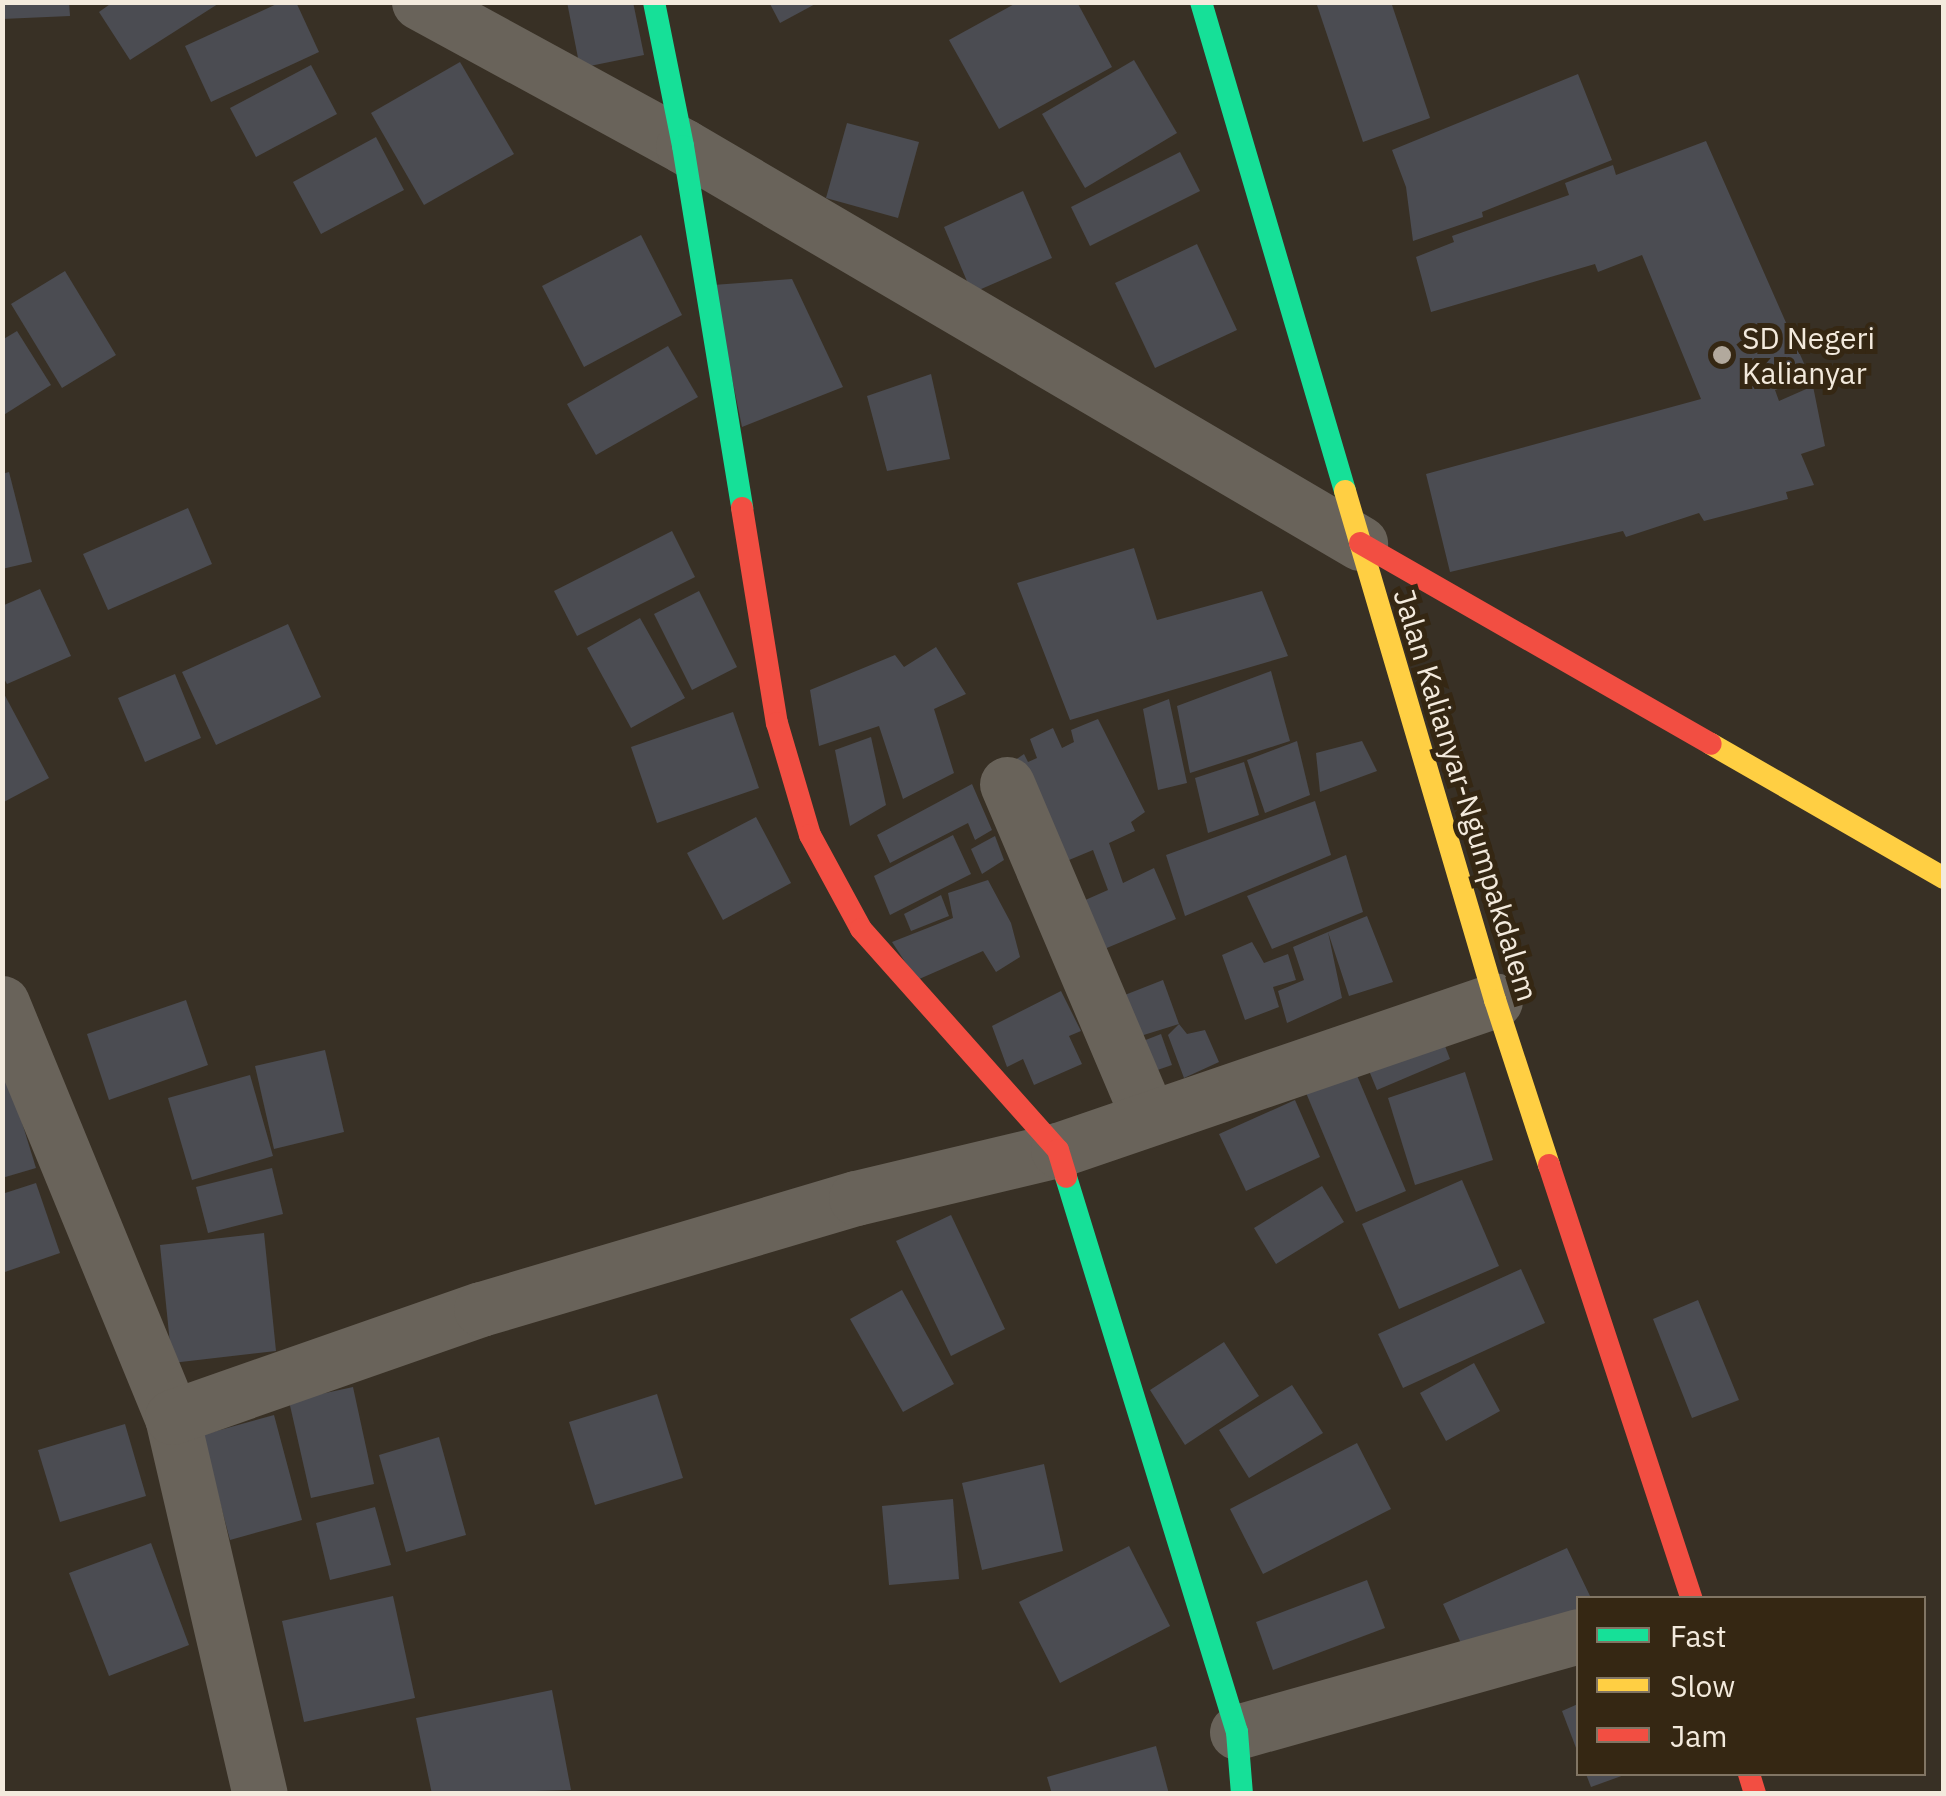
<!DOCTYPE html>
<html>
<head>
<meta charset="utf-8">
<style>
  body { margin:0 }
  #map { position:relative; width:1946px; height:1796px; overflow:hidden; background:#383025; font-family:"IBM Plex Sans",sans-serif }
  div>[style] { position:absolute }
  .building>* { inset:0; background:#4b4c52 }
  .street>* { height:55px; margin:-27.5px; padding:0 27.5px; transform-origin:27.5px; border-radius:27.5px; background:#69635a }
  .fast>* { height:22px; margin:-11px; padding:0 11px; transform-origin:11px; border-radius:11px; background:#16e098 }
  .slow>* { height:22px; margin:-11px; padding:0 11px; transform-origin:11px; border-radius:11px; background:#ffcf43 }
  .jam>* { height:22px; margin:-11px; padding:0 11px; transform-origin:11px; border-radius:11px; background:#f24e42 }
  .dots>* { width:28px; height:28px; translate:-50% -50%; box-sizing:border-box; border:5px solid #352713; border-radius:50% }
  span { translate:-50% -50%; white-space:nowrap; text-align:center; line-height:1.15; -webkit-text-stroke:10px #352713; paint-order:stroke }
  .poi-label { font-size:30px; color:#f3eadd }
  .left { translate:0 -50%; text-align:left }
  .street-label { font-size:30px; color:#f3eadd }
  .frame { position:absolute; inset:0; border:5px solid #f3eadd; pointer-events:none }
  .legend { position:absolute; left:1576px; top:1596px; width:350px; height:180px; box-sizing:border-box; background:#352713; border:2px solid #817564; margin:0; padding:12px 18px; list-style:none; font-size:30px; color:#f3eadd }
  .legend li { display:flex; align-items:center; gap:20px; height:50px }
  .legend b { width:50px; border:2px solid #817564 }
</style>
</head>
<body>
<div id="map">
  <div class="building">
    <i style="clip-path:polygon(2px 2px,69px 2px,70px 16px,2px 19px)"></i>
    <i style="clip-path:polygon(113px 2px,221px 2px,130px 60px,99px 12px)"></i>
    <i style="clip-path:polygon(281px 2px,296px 2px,319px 52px,211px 102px,185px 46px)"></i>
    <i style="clip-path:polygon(567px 2px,633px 2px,644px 55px,580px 68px)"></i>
    <i style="clip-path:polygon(769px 2px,819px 2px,780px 23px)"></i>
    <i style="clip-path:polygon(1018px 2px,1077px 2px,1112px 67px,999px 129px,949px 40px)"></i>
    <i style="clip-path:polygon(1316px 2px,1391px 2px,1430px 118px,1363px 142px)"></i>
    <i style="clip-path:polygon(1134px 60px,1177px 133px,1085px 188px,1042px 114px)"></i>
    <i style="clip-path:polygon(460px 62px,514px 154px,424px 205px,371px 113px)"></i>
    <i style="clip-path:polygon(311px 65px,337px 114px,256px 157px,230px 108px)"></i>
    <i style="clip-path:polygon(1578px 74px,1612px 160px,1482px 212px,1483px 217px,1413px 241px,1406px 187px,1392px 150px)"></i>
    <i style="clip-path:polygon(847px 123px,919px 142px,898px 218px,826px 198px)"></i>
    <i style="clip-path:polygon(376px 137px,404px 190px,321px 234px,293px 182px)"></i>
    <i style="clip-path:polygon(1706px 141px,1810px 377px,1775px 390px,1779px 401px,1813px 386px,1825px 446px,1801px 454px,1814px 485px,1786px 492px,1788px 499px,1704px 521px,1699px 513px,1626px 537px,1623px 531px,1450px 572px,1426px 474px,1701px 399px,1642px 255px,1598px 272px,1595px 264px,1431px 312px,1416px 257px,1454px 242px,1452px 236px,1569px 195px,1565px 183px,1613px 165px,1616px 175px)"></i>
    <i style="clip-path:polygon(1180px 152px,1200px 191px,1090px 246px,1071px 207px)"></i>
    <i style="clip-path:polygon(1023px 191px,1052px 258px,972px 293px,944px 227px)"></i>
    <i style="clip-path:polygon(641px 235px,682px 315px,584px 367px,542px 286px)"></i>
    <i style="clip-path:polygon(1197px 244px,1237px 330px,1155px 368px,1115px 283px)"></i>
    <i style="clip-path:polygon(65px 271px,116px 355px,62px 388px,11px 304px)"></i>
    <i style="clip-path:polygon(792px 279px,843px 387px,742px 427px,713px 285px)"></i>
    <i style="clip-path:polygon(17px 331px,51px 385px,2px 416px,2px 340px)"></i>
    <i style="clip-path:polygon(668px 346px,698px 397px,596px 455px,567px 404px)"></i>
    <i style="clip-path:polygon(931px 374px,950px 459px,887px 471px,867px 396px)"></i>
    <i style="clip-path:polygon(9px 472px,32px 562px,2px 569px,2px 474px)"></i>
    <i style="clip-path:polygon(188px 508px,212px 564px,108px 610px,83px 554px)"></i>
    <i style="clip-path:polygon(672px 531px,695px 577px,577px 636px,554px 591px)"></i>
    <i style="clip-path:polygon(1134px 548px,1157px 620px,1262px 591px,1288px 656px,1070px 720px,1017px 583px)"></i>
    <i style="clip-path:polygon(40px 589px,71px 656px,7px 684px,2px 675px,2px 606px)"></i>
    <i style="clip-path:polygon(699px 591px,737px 667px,692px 690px,654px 614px)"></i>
    <i style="clip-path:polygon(640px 618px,685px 698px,631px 728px,587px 648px)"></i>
    <i style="clip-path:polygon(288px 624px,321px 697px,216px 745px,182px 672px)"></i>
    <i style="clip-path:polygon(936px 647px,966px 694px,934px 709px,954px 773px,903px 799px,879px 726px,819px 746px,810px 690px,895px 655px,904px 667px)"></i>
    <i style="clip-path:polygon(1271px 671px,1290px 741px,1190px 773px,1177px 706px)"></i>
    <i style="clip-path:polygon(175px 674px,201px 738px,145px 762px,118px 698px)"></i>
    <i style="clip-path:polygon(2px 690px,49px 778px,2px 803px)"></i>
    <i style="clip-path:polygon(1169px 699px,1187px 783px,1158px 790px,1143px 709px)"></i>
    <i style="clip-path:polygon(733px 712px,759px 788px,657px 823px,631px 747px)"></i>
    <i style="clip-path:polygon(1098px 719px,1145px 812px,1131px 822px,1135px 831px,1109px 843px,1123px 883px,1154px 868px,1176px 919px,1090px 955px,1074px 905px,1108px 890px,1093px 850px,1057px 865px,1008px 765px,1024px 754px,1028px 762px,1037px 758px,1030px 739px,1053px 728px,1062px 748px,1074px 742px,1071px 730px)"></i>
    <i style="clip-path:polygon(871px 737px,886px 805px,850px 826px,835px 750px)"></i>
    <i style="clip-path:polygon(1297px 741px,1310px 795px,1265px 813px,1247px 760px)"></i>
    <i style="clip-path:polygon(1362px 741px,1377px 771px,1320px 792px,1316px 753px)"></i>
    <i style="clip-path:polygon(1244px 762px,1259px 815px,1208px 833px,1195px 778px)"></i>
    <i style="clip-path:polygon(972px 784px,992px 830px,975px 840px,968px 823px,890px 863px,877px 835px)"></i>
    <i style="clip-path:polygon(1315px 801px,1331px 855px,1185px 916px,1166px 855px)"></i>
    <i style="clip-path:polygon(756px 817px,791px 883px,723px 920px,687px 853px)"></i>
    <i style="clip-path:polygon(953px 835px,971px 874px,890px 915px,874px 876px)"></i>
    <i style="clip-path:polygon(995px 836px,1004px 860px,982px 874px,971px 849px)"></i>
    <i style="clip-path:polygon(1346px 855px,1363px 912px,1272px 949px,1247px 896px)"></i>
    <i style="clip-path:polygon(988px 880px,1011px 923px,1020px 957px,996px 972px,983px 951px,917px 980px,892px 942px,953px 918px,948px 893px)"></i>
    <i style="clip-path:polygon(941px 895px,949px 916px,911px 931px,904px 914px)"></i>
    <i style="clip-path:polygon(1367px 916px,1393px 982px,1349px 996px,1328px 932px,1342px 998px,1287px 1023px,1278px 991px,1304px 980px,1293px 947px,1328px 932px)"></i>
    <i style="clip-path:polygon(1252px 942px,1264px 963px,1288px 954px,1296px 980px,1273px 987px,1279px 1007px,1245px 1020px,1222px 955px)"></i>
    <i style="clip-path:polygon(1163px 980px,1179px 1024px,1118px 1043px,1112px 1000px)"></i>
    <i style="clip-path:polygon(1061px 991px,1081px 1031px,1069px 1036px,1082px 1064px,1034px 1085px,1023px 1059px,1007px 1067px,992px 1026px)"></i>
    <i style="clip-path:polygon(186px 1000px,208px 1065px,109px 1100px,87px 1034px)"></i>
    <i style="clip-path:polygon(1179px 1024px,1187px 1034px,1205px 1030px,1219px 1062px,1184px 1078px,1168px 1035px)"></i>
    <i style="clip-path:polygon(1439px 1030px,1450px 1059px,1377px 1090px,1365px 1061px)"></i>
    <i style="clip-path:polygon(1161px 1034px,1172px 1065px,1137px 1077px,1125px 1048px)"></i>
    <i style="clip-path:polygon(325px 1050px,344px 1132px,274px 1149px,255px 1066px)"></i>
    <i style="clip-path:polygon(1353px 1066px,1406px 1191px,1356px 1212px,1304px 1088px)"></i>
    <i style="clip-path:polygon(1465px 1072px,1493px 1160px,1415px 1185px,1388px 1098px)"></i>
    <i style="clip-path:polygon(250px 1075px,273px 1156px,192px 1180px,168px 1098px)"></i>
    <i style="clip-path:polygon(8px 1077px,36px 1168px,2px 1178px,2px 1078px)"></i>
    <i style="clip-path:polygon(1295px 1100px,1320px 1157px,1246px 1191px,1219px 1134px)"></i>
    <i style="clip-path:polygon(272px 1168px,283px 1214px,208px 1233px,196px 1187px)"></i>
    <i style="clip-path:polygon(1462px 1180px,1499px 1266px,1399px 1309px,1362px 1224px)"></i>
    <i style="clip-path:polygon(36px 1183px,60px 1253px,2px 1273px,2px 1194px)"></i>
    <i style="clip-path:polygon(1322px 1186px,1344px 1222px,1276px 1264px,1254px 1228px)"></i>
    <i style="clip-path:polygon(951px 1215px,1005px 1329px,951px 1356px,896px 1241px)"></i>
    <i style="clip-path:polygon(264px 1233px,276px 1351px,172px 1363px,160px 1245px)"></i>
    <i style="clip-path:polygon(1521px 1269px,1545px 1323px,1403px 1388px,1378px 1334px)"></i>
    <i style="clip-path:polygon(902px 1290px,954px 1384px,903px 1412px,850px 1319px)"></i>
    <i style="clip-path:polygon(1698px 1300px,1739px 1400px,1692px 1418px,1653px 1319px)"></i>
    <i style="clip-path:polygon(1224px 1342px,1259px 1396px,1185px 1445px,1150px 1390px)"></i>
    <i style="clip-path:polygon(1474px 1363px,1500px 1411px,1446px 1441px,1420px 1393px)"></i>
    <i style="clip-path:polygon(1292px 1385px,1323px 1433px,1249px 1478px,1219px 1430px)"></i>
    <i style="clip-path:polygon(353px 1387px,374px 1484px,311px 1498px,289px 1401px)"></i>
    <i style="clip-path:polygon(657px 1394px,683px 1478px,595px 1505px,569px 1422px)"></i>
    <i style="clip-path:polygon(274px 1415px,302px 1520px,230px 1540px,202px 1435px)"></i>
    <i style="clip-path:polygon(125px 1424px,146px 1496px,60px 1522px,38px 1450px)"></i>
    <i style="clip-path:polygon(439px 1437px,466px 1535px,406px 1552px,379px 1455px)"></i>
    <i style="clip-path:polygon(1357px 1443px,1391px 1509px,1263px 1574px,1230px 1509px)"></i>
    <i style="clip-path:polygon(1044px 1464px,1063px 1551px,982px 1570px,962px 1483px)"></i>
    <i style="clip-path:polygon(953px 1499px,959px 1579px,889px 1585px,882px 1506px)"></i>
    <i style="clip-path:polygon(375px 1507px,391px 1565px,330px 1580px,316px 1523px)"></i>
    <i style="clip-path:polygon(151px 1543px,189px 1645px,109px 1676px,69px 1573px)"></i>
    <i style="clip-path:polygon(1129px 1546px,1170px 1626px,1060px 1683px,1019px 1602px)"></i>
    <i style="clip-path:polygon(1567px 1548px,1591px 1598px,1578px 1598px,1578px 1613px,1470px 1663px,1443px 1604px)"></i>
    <i style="clip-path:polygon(1367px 1580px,1385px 1628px,1273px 1670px,1256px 1622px)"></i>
    <i style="clip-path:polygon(393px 1596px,415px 1698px,304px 1722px,282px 1621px)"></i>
    <i style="clip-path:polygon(552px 1690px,571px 1790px,432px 1794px,416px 1718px)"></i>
    <i style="clip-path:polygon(1578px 1704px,1578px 1753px,1562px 1711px)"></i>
    <i style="clip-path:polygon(1156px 1746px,1169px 1794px,1052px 1794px,1047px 1777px)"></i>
    <i style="clip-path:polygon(1586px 1774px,1627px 1774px,1591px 1787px)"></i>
  </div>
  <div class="street">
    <i style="left:419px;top:2px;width:301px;rotate:28.6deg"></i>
    <i style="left:683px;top:146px;width:785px;rotate:30.39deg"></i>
    <i style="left:1007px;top:784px;width:363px;rotate:67deg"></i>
    <i style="left:2px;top:1003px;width:448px;rotate:67.7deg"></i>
    <i style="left:172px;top:1417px;width:387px;rotate:76.9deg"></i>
    <i style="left:172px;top:1417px;width:327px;rotate:-19.3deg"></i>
    <i style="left:481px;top:1309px;width:391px;rotate:-16.5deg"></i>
    <i style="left:856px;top:1198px;width:208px;rotate:-13.4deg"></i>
    <i style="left:1058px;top:1150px;width:462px;rotate:-18.9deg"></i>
    <i style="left:1237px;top:1732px;width:354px;rotate:-15.7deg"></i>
  </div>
  <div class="fast">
    <i style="left:654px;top:2px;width:147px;rotate:78.6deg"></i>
    <i style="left:683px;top:146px;width:367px;rotate:80.7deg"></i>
    <i style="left:1201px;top:2px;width:510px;rotate:73.59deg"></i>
    <i style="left:1066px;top:1177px;width:581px;rotate:72.88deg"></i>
    <i style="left:1237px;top:1732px;width:62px;rotate:85.4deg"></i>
  </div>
  <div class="slow">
    <i style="left:1345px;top:491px;width:531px;rotate:73.58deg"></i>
    <i style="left:1495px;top:1000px;width:174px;rotate:71.9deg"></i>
    <i style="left:1711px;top:744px;width:269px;rotate:29.9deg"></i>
  </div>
  <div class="jam">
    <i style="left:742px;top:508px;width:218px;rotate:80.8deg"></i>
    <i style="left:777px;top:723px;width:117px;rotate:73.6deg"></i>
    <i style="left:810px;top:835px;width:107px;rotate:61.5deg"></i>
    <i style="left:861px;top:929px;width:296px;rotate:48.3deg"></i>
    <i style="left:1058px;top:1150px;width:28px;rotate:73deg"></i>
    <i style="left:1360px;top:543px;width:404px;rotate:29.8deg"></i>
    <i style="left:1549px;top:1165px;width:456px;rotate:71.8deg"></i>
    <i style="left:1749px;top:1774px;width:21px;rotate:73deg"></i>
  </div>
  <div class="dots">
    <i style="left:1722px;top:355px;background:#b2a99d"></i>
  </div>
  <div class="poi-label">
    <span class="left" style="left:1742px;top:355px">SD Negeri<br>Kalianyar</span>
  </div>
  <div class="street-label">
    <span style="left:1466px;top:795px;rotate:73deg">Jalan Kalianyar-Ngumpakdalem</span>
  </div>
  <div class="frame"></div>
  <ul class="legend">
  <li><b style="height:12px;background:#16e098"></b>Fast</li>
  <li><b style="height:12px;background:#ffcf43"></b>Slow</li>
  <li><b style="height:12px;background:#f24e42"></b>Jam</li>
  </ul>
</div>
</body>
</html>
